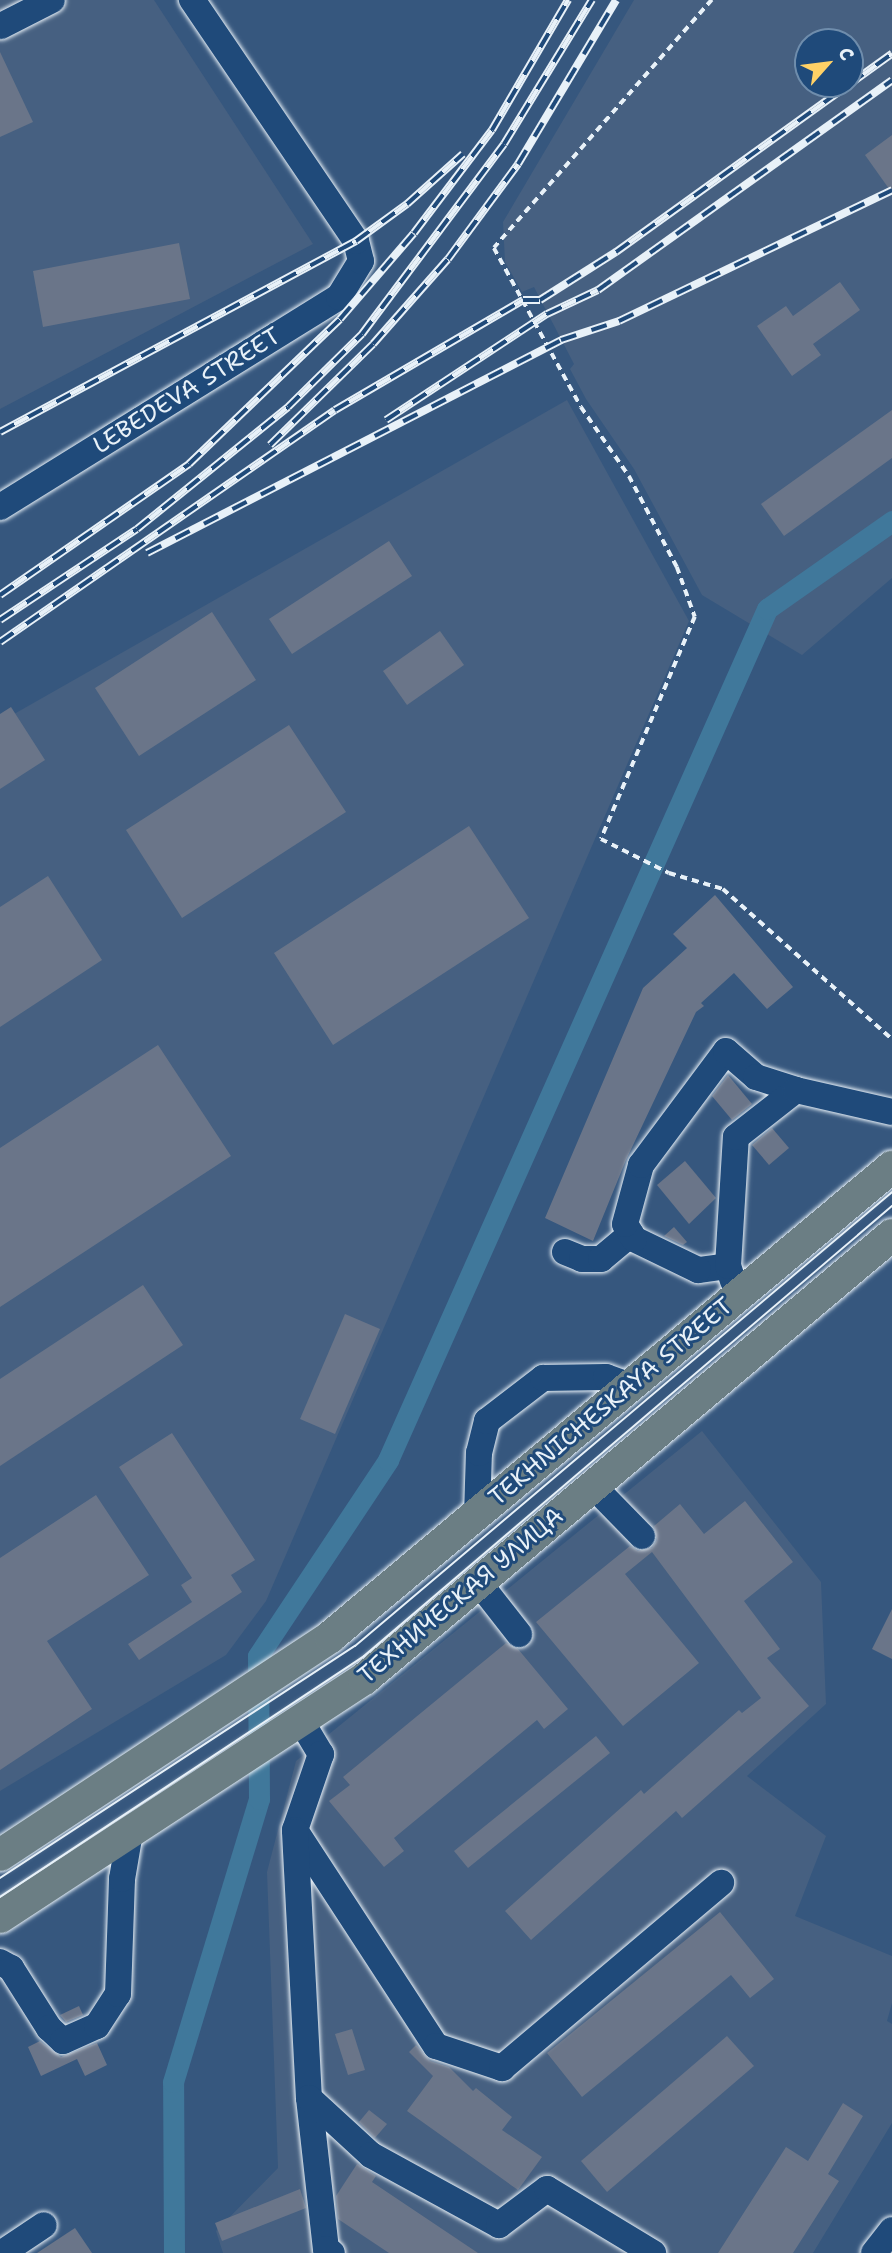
<!DOCTYPE html>
<html>
<head>
<meta charset="utf-8">
<style>
  body { margin:0 }
  #map { position:relative; width:892px; height:2253px; overflow:hidden; background:#36577e; font-family:"Shantell Sans",sans-serif }
  div>[style] { position:absolute }
  .built>* { inset:0; background:#466081 }
  .canal>* { height:21px; margin:-10.5px; padding:0 10.5px; transform-origin:10.5px; border-radius:10.5px; background:#40789b }
  .building>* { inset:0; background:#6a7589 }
  .path>* { height:3.5px; margin-top:-1.75px; transform-origin:0; background:repeating-linear-gradient(90deg,#e8f1f8 0 7px,transparent 0 12px) }
  .roads { filter:drop-shadow(0 0 2px #e8f1f8) drop-shadow(0 0 2px #e8f1f8) }
  .minor>* { height:26px; margin:-13px; padding:0 13px; transform-origin:13px; border-radius:13px; background:#1f4a7a }
  .major>* { height:32px; margin:-16px; padding:0 16px; transform-origin:16px; border-radius:16px; background:#6b7e84 }
  .tram>* { height:2px; margin:-1px; padding:0 1px; transform-origin:1px; border-radius:1px; background:#e8f1f8 }
  .rail>* { height:8px; margin-top:-4px; transform-origin:0; background:repeating-linear-gradient(90deg,#1f4a7a 0 16px,#e8f1f8 0 32px); box-sizing:border-box; border-block:2px solid #e8f1f8 }
  span { translate:-50% -50%; white-space:nowrap; text-align:center; line-height:1.15; -webkit-text-stroke:6px #1f4a7a; paint-order:stroke }
  .street-label { font-size:24px; color:#e8f1f8 }
  .north { position:absolute; left:794px; top:28px; width:70px; height:70px; box-sizing:border-box; background:#1f4a7a; border:2px solid #6f8dac; border-radius:50%; rotate:62deg; font-size:19px; font-weight:700; line-height:28px; text-align:center; color:#e8f1f8 }
  .north::after { content:''; display:block; margin:auto; width:24px; height:32px; background:#ffd166; clip-path:polygon(50% 0,100% 100%,50% 72%,0 100%) }
</style>
</head>
<body>
<div id="map">
  <div class="built">
    <i style="clip-path:polygon(0 0,154px 0,313px 244px,0 409px)"></i>
    <i style="clip-path:polygon(evenodd,634px 0,892px 0,892px 578px,802px 655px,702px 595px,634px 469px,586px 399px,570px 369px,574px 364px,534px 287px,522px 292px,505px 262px,503px 222px,634px 0,808px 42px,850px 42px,850px 84px,808px 84px,808px 42px)"></i>
    <i style="clip-path:polygon(567px 400px,689px 621px,266px 1601px,226px 1655px,0 1791px,0 722px)"></i>
    <i style="clip-path:polygon(702px 1431px,821px 1582px,826px 1704px,747px 1776px,826px 1836px,795px 1916px,892px 1956px,892px 2003px,887px 2021px,892px 2024px,892px 2123px,813px 2253px,223px 2253px,216px 2231px,278px 2168px,267px 1872px,296px 1761px)"></i>
  </div>
  <div class="canal">
    <i style="left:174px;top:2253px;width:171px;rotate:-90.3deg"></i>
    <i style="left:173px;top:2082px;width:296px;rotate:-73.1deg"></i>
    <i style="left:259px;top:1799px;width:143px;rotate:-90.4deg"></i>
    <i style="left:258px;top:1656px;width:235px;rotate:-56.4deg"></i>
    <i style="left:388px;top:1460px;width:932px;rotate:-65.99deg"></i>
    <i style="left:767px;top:609px;width:153px;rotate:-35.1deg"></i>
  </div>
  <div class="building">
    <i style="clip-path:polygon(0 52px,33px 122px,0 137px)"></i>
    <i style="clip-path:polygon(892px 135px,892px 193px,865px 155px)"></i>
    <i style="clip-path:polygon(179px 243px,190px 299px,43px 327px,33px 271px)"></i>
    <i style="clip-path:polygon(840px 282px,860px 310px,813px 344px,821px 355px,792px 376px,757px 326px,786px 306px,793px 316px)"></i>
    <i style="clip-path:polygon(892px 410px,892px 458px,784px 536px,761px 504px)"></i>
    <i style="clip-path:polygon(389px 541px,412px 576px,292px 654px,269px 619px)"></i>
    <i style="clip-path:polygon(212px 612px,256px 680px,139px 756px,95px 688px)"></i>
    <i style="clip-path:polygon(440px 631px,464px 665px,407px 705px,383px 671px)"></i>
    <i style="clip-path:polygon(11px 707px,45px 760px,0 789px,0 714px)"></i>
    <i style="clip-path:polygon(289px 725px,346px 812px,182px 918px,126px 830px)"></i>
    <i style="clip-path:polygon(469px 826px,529px 918px,333px 1045px,274px 953px)"></i>
    <i style="clip-path:polygon(48px 876px,102px 960px,0 1027px,0 907px)"></i>
    <i style="clip-path:polygon(715px 895px,793px 987px,767px 1009px,734px 973px,701px 1003px,704px 1006px,696px 1012px,626px 1160px,593px 1241px,545px 1218px,643px 988px,687px 948px,673px 934px)"></i>
    <i style="clip-path:polygon(158px 1045px,231px 1156px,0 1307px,0 1148px)"></i>
    <i style="clip-path:polygon(728px 1075px,752px 1104px,732px 1120px,712px 1096px)"></i>
    <i style="clip-path:polygon(772px 1128px,789px 1148px,769px 1165px,752px 1145px)"></i>
    <i style="clip-path:polygon(685px 1161px,716px 1198px,689px 1224px,657px 1185px)"></i>
    <i style="clip-path:polygon(674px 1227px,687px 1242px,683px 1245px,664px 1236px)"></i>
    <i style="clip-path:polygon(143px 1285px,183px 1345px,0 1466px,0 1379px)"></i>
    <i style="clip-path:polygon(345px 1314px,380px 1329px,335px 1434px,300px 1419px)"></i>
    <i style="clip-path:polygon(172px 1433px,255px 1560px,231px 1575px,242px 1592px,139px 1660px,128px 1644px,192px 1602px,181px 1585px,192px 1578px,119px 1467px)"></i>
    <i style="clip-path:polygon(96px 1495px,149px 1575px,47px 1641px,92px 1709px,0 1770px,0 1558px)"></i>
    <i style="clip-path:polygon(745px 1501px,793px 1562px,744px 1601px,780px 1649px,767px 1658px,809px 1706px,682px 1818px,676px 1811px,531px 1940px,505px 1911px,641px 1790px,644px 1794px,739px 1710px,742px 1713px,761px 1698px,652px 1552px,625px 1574px,699px 1663px,623px 1726px,536px 1622px,630px 1546px,638px 1551px,652px 1548px,657px 1540px,654px 1526px,680px 1504px,704px 1534px)"></i>
    <i style="clip-path:polygon(892px 1609px,892px 1659px,872px 1649px)"></i>
    <i style="clip-path:polygon(506px 1643px,518px 1649px,568px 1709px,544px 1729px,537px 1720px,394px 1838px,404px 1851px,384px 1867px,329px 1801px,350px 1785px,343px 1777px)"></i>
    <i style="clip-path:polygon(596px 1736px,610px 1753px,468px 1868px,454px 1851px)"></i>
    <i style="clip-path:polygon(720px 1912px,774px 1979px,750px 1998px,731px 1975px,582px 2097px,547px 2053px)"></i>
    <i style="clip-path:polygon(79px 2006px,83px 2015px,66px 2022px,60px 2015px)"></i>
    <i style="clip-path:polygon(352px 2029px,365px 2070px,348px 2075px,335px 2034px)"></i>
    <i style="clip-path:polygon(727px 2036px,754px 2066px,607px 2192px,581px 2161px)"></i>
    <i style="clip-path:polygon(40px 2041px,61px 2057px,97px 2043px,107px 2065px,85px 2076px,77px 2059px,41px 2076px,28px 2047px)"></i>
    <i style="clip-path:polygon(416px 2045px,430px 2061px,449px 2067px,473px 2091px,476px 2088px,512px 2117px,502px 2130px,542px 2157px,518px 2190px,407px 2111px,433px 2076px,409px 2052px)"></i>
    <i style="clip-path:polygon(843px 2103px,863px 2116px,828px 2174px,839px 2181px,793px 2253px,718px 2253px,786px 2147px,808px 2161px)"></i>
    <i style="clip-path:polygon(369px 2110px,387px 2124px,375px 2138px,359px 2122px)"></i>
    <i style="clip-path:polygon(357px 2164px,376px 2176px,372px 2182px,478px 2253px,389px 2253px,338px 2219px,336px 2196px)"></i>
    <i style="clip-path:polygon(300px 2189px,306px 2208px,222px 2241px,215px 2223px)"></i>
    <i style="clip-path:polygon(75px 2228px,92px 2253px,37px 2253px)"></i>
  </div>
  <div class="path">
    <i style="left:712px;top:0;width:330px;rotate:131.3deg"></i>
    <i style="left:494px;top:248px;width:181px;rotate:61.3deg"></i>
    <i style="left:581px;top:407px;width:84px;rotate:55.2deg"></i>
    <i style="left:629px;top:476px;width:103px;rotate:62.2deg"></i>
    <i style="left:677px;top:567px;width:53px;rotate:70.2deg"></i>
    <i style="left:695px;top:617px;width:241px;rotate:112.9deg"></i>
    <i style="left:601px;top:839px;width:76px;rotate:26.6deg"></i>
    <i style="left:669px;top:873px;width:56px;rotate:16.5deg"></i>
    <i style="left:723px;top:889px;width:226px;rotate:41.6deg"></i>
  </div>
  <div class="roads">
    <div class="minor">
      <i style="left:1px;top:26px;width:57px;rotate:-27deg"></i>
      <i style="left:0;top:507px;width:399px;rotate:-31.8deg"></i>
      <i style="left:339px;top:297px;width:42px;rotate:-58.6deg"></i>
      <i style="left:361px;top:261px;width:21px;rotate:-104deg"></i>
      <i style="left:356px;top:241px;width:292px;rotate:-124.2deg"></i>
      <i style="left:565px;top:1252px;width:18px;rotate:22deg"></i>
      <i style="left:582px;top:1259px;width:19px"></i>
      <i style="left:601px;top:1259px;width:39px;rotate:-40deg"></i>
      <i style="left:728px;top:1266px;width:30px;rotate:172deg"></i>
      <i style="left:698px;top:1270px;width:71px;rotate:-154.2deg"></i>
      <i style="left:634px;top:1239px;width:17px;rotate:-121deg"></i>
      <i style="left:625px;top:1224px;width:61px;rotate:-74.8deg"></i>
      <i style="left:641px;top:1165px;width:142px;rotate:-53.3deg"></i>
      <i style="left:726px;top:1051px;width:40px;rotate:41deg"></i>
      <i style="left:756px;top:1077px;width:42px;rotate:18deg"></i>
      <i style="left:733px;top:1281px;width:16px;rotate:-108deg"></i>
      <i style="left:728px;top:1266px;width:129px;rotate:-86.5deg"></i>
      <i style="left:736px;top:1137px;width:76px;rotate:-38.1deg"></i>
      <i style="left:796px;top:1090px;width:98px;rotate:12.9deg"></i>
      <i style="left:593px;top:1486px;width:70px;rotate:45.6deg"></i>
      <i style="left:477px;top:1515px;width:62px;rotate:-88.2deg"></i>
      <i style="left:479px;top:1453px;width:33px;rotate:-76deg"></i>
      <i style="left:487px;top:1421px;width:71px;rotate:-37.5deg"></i>
      <i style="left:543px;top:1378px;width:63px;rotate:-0.9deg"></i>
      <i style="left:606px;top:1377px;width:27px;rotate:20deg"></i>
      <i style="left:479px;top:1583px;width:65px;rotate:51.9deg"></i>
      <i style="left:301px;top:1721px;width:39px;rotate:59deg"></i>
      <i style="left:321px;top:1754px;width:80px;rotate:108.9deg"></i>
      <i style="left:295px;top:1830px;width:258px;rotate:56.9deg"></i>
      <i style="left:436px;top:2046px;width:70px;rotate:18.4deg"></i>
      <i style="left:502px;top:2068px;width:287px;rotate:-40.2deg"></i>
      <i style="left:295px;top:1832px;width:266px;rotate:87deg"></i>
      <i style="left:309px;top:2098px;width:152px;rotate:83.6deg"></i>
      <i style="left:326px;top:2249px;width:7px;rotate:34deg"></i>
      <i style="left:0;top:1962px;width:13px;rotate:29deg"></i>
      <i style="left:11px;top:1968px;width:71px;rotate:57.7deg"></i>
      <i style="left:49px;top:2028px;width:19px;rotate:43deg"></i>
      <i style="left:63px;top:2041px;width:37px;rotate:-24deg"></i>
      <i style="left:97px;top:2026px;width:38px;rotate:-57deg"></i>
      <i style="left:118px;top:1994px;width:115px;rotate:-88deg"></i>
      <i style="left:122px;top:1879px;width:48px;rotate:-80.3deg"></i>
      <i style="left:309px;top:2098px;width:84px;rotate:42.6deg"></i>
      <i style="left:371px;top:2155px;width:146px;rotate:28.7deg"></i>
      <i style="left:499px;top:2225px;width:60px;rotate:-36.9deg"></i>
      <i style="left:547px;top:2189px;width:124px;rotate:31.1deg"></i>
      <i style="left:2px;top:2253px;width:50px;rotate:-33.7deg"></i>
      <i style="left:874px;top:2253px;width:29px;rotate:-52deg"></i>
    </div>
    <div class="major">
      <i style="left:0;top:1855px;width:396px;rotate:-33.4deg"></i>
      <i style="left:330px;top:1637px;width:733px;rotate:-39.91deg"></i>
      <i style="left:0;top:1917px;width:435px;rotate:-33.2deg"></i>
      <i style="left:364px;top:1679px;width:690px;rotate:-40.06deg"></i>
    </div>
  </div>
  <div class="tram">
    <i style="left:0;top:1878px;width:424px;rotate:-33.2deg"></i>
    <i style="left:355px;top:1646px;width:703px;rotate:-40.21deg"></i>
    <i style="left:0;top:1897px;width:437px;rotate:-33.5deg"></i>
    <i style="left:364px;top:1656px;width:694px;rotate:-40.44deg"></i>
  </div>
  <div class="rail">
    <i style="left:386px;top:420px;width:193px;rotate:-33.4deg"></i>
    <i style="left:547px;top:314px;width:56px;rotate:-25.2deg"></i>
    <i style="left:598px;top:290px;width:361px;rotate:-35.5deg"></i>
    <i style="left:0;top:432px;width:404px;rotate:-28.2deg"></i>
    <i style="left:356px;top:241px;width:63px;rotate:-36deg"></i>
    <i style="left:407px;top:204px;width:75px;rotate:-41.8deg"></i>
    <i style="left:270px;top:445px;width:144px;rotate:-44.4deg"></i>
    <i style="left:373px;top:344px;width:113px;rotate:-48.6deg"></i>
    <i style="left:448px;top:259px;width:118px;rotate:-53.6deg"></i>
    <i style="left:518px;top:164px;width:191px;rotate:-59.1deg"></i>
    <i style="left:147px;top:553px;width:466px;rotate:-27.2deg"></i>
    <i style="left:561px;top:340px;width:61px;rotate:-18.1deg"></i>
    <i style="left:619px;top:321px;width:303px;rotate:-25.6deg"></i>
    <i style="left:0;top:595px;width:230px;rotate:-34.7deg"></i>
    <i style="left:189px;top:464px;width:209px;rotate:-43.8deg"></i>
    <i style="left:340px;top:319px;width:113px;rotate:-49.3deg"></i>
    <i style="left:414px;top:233px;width:129px;rotate:-52.9deg"></i>
    <i style="left:492px;top:130px;width:151px;rotate:-59.7deg"></i>
    <i style="left:0;top:620px;width:164px;rotate:-33.6deg"></i>
    <i style="left:137px;top:529px;width:194px;rotate:-38.9deg"></i>
    <i style="left:288px;top:407px;width:104px;rotate:-44.6deg"></i>
    <i style="left:362px;top:334px;width:237px;rotate:-53.2deg"></i>
    <i style="left:504px;top:144px;width:169px;rotate:-58.6deg"></i>
    <i style="left:0;top:642px;width:407px;rotate:-34.7deg"></i>
    <i style="left:335px;top:410px;width:218px;rotate:-30.3deg"></i>
    <i style="left:523px;top:300px;width:17px"></i>
    <i style="left:540px;top:300px;width:90px;rotate:-32.3deg"></i>
    <i style="left:616px;top:252px;width:340px;rotate:-35.7deg"></i>
  </div>
  <div class="street-label">
    <span style="left:187px;top:391px;rotate:-32deg">LEBEDEVA STREET</span>
    <span style="left:611px;top:1402px;rotate:-40deg">TEKHNICHESKAYA STREET</span>
    <span style="left:461px;top:1596px;rotate:-40deg">ТЕХНИЧЕСКАЯ УЛИЦА</span>
  </div>
  <div class="north">С</div>
</div>
</body>
</html>
